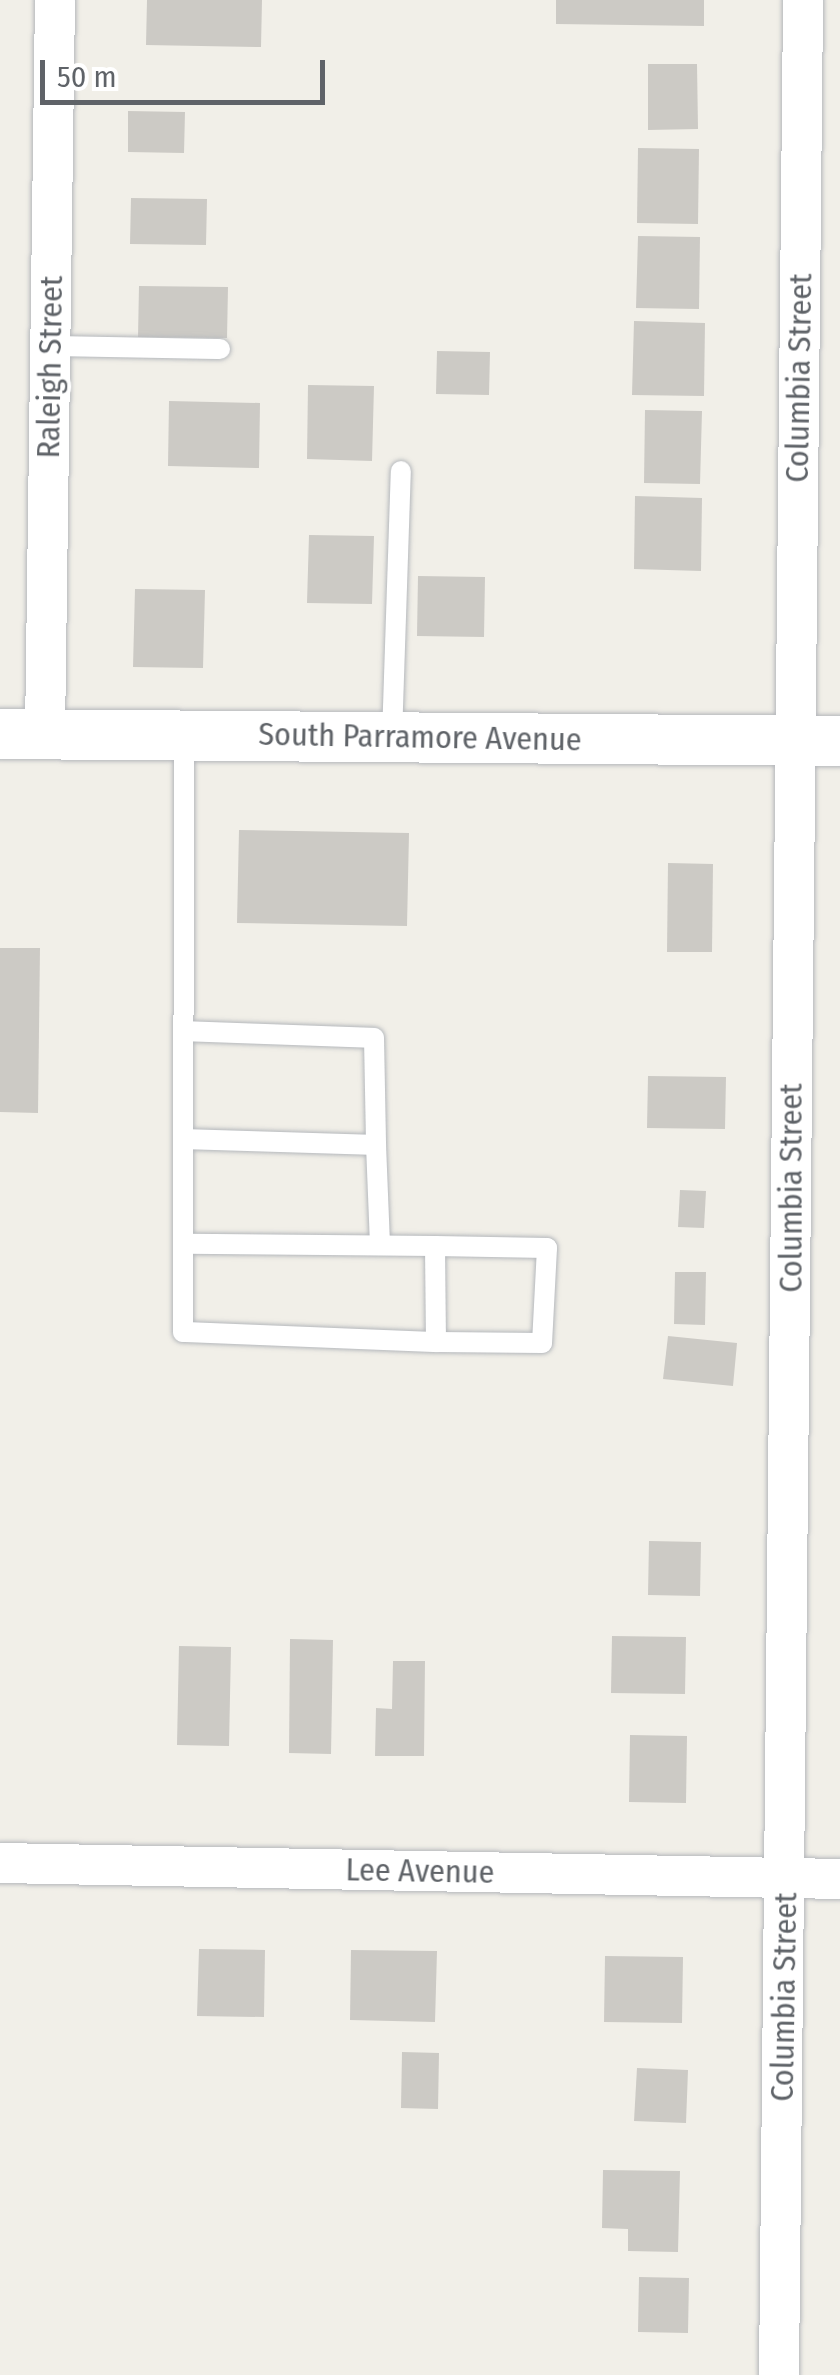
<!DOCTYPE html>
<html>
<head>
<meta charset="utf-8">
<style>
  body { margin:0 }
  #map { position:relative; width:840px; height:2375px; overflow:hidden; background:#f1efe8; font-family:"Fira Sans Condensed",sans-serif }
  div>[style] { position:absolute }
  .building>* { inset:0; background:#cccac5 }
  .roads { filter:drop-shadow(0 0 2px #b5b8bc) drop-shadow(0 0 2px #b5b8bc) }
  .service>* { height:20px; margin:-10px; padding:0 10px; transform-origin:10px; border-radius:10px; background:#fff }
  .minor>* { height:40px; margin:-20px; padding:0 20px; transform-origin:20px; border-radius:20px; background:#fff }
  .tertiary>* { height:50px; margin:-25px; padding:0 25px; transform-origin:25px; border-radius:25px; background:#fff }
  span { translate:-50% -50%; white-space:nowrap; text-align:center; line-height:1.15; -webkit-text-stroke:8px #fff; paint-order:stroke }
  .street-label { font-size:32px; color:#5f6368 }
  .scale { position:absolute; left:40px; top:60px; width:285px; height:45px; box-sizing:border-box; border:5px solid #5f6368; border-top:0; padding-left:12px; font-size:30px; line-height:35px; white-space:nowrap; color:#5f6368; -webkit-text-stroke:8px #fff; paint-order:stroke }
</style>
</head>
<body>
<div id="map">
  <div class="building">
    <i style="clip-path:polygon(147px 0,262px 0,261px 47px,146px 45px)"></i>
    <i style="clip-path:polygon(556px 0,704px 0,704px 26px,556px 24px)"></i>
    <i style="clip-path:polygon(648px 64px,697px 64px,698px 129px,648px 130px)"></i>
    <i style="clip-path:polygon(128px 111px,185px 112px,184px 153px,128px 152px)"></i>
    <i style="clip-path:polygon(638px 148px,699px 149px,698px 224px,637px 223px)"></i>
    <i style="clip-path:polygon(131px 198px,207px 199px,206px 245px,130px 244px)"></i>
    <i style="clip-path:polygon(638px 236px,700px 237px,699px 309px,636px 308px)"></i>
    <i style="clip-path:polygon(139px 286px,228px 287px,227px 338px,138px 337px)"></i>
    <i style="clip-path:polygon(634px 321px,705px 323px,704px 396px,632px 395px)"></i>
    <i style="clip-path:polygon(437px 351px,490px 352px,489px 395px,436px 394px)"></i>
    <i style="clip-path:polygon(308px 385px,374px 386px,372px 461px,307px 459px)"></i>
    <i style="clip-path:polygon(169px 401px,260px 403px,259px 468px,168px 466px)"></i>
    <i style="clip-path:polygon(645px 410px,702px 411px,700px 484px,644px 483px)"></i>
    <i style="clip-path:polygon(635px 496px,702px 498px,701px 571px,634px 569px)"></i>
    <i style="clip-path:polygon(309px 535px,374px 536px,372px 604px,307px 603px)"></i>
    <i style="clip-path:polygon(418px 576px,485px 577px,484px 637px,417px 636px)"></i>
    <i style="clip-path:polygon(135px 589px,205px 590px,203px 668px,133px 667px)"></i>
    <i style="clip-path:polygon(239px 830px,409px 833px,407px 926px,237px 923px)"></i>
    <i style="clip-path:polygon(668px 863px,713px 864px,712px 952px,667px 952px)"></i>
    <i style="clip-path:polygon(0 948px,40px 948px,38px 1113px,0 1112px)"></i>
    <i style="clip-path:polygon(648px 1076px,726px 1077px,725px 1129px,647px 1128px)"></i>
    <i style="clip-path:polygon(680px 1190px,706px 1191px,704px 1228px,678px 1227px)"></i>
    <i style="clip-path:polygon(675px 1272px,706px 1272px,705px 1325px,674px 1324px)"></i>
    <i style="clip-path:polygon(668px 1336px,737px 1343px,733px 1386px,663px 1379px)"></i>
    <i style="clip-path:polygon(649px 1541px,701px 1542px,700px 1596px,648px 1595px)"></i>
    <i style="clip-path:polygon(612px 1636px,686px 1637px,685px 1694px,611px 1693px)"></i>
    <i style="clip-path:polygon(290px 1639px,333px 1640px,331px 1754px,289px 1753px)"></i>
    <i style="clip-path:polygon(179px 1646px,231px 1647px,229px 1746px,177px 1745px)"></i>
    <i style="clip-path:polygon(393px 1661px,425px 1661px,424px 1756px,375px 1756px,376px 1708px,392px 1709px)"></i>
    <i style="clip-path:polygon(630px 1735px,687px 1736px,686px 1803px,629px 1802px)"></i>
    <i style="clip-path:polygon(199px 1949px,265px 1950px,264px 2017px,197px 2016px)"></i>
    <i style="clip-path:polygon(351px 1950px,437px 1951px,435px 2022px,350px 2020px)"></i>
    <i style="clip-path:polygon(605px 1956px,683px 1957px,682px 2023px,604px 2022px)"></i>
    <i style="clip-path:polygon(402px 2052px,439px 2053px,438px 2109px,401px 2108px)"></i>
    <i style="clip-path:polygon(637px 2068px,688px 2070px,686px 2123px,634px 2121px)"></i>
    <i style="clip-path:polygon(603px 2170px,680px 2171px,678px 2252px,628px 2251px,628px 2229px,602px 2228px)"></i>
    <i style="clip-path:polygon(639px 2277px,689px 2278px,688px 2333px,638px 2332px)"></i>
  </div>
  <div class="roads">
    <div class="service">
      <i style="left:50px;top:346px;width:170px;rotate:1deg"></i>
      <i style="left:184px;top:737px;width:595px;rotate:90.1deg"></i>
      <i style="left:183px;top:1332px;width:253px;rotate:2.3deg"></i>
      <i style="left:436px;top:1342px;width:96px;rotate:-90.6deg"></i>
      <i style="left:435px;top:1246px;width:249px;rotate:-179.5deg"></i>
      <i style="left:392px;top:737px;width:266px;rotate:-88.1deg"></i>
      <i style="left:184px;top:1031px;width:190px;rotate:2.1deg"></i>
      <i style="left:374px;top:1038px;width:107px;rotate:88.9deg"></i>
      <i style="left:184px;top:1139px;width:192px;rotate:1.8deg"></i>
      <i style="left:376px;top:1145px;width:100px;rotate:87.7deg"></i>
      <i style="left:435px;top:1246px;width:112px;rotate:1deg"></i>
      <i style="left:547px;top:1248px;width:95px;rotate:93deg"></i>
      <i style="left:542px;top:1343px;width:106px;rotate:-179.5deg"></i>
    </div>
    <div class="minor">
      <i style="left:45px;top:734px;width:734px;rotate:-89.22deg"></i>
      <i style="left:0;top:1863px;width:840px;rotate:1.09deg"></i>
      <i style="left:779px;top:2375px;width:2375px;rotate:-89.42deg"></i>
    </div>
    <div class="tertiary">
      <i style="left:0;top:734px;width:840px;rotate:0.48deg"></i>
    </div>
  </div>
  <div class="street-label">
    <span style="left:50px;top:367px;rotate:-89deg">Raleigh Street</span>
    <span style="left:799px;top:378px;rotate:-89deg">Columbia Street</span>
    <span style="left:420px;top:737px;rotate:1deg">South Parramore Avenue</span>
    <span style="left:791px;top:1188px;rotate:-90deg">Columbia Street</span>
    <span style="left:420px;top:1871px;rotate:1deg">Lee Avenue</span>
    <span style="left:784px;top:1997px;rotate:-89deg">Columbia Street</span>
  </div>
  <div class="scale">50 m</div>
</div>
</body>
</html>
